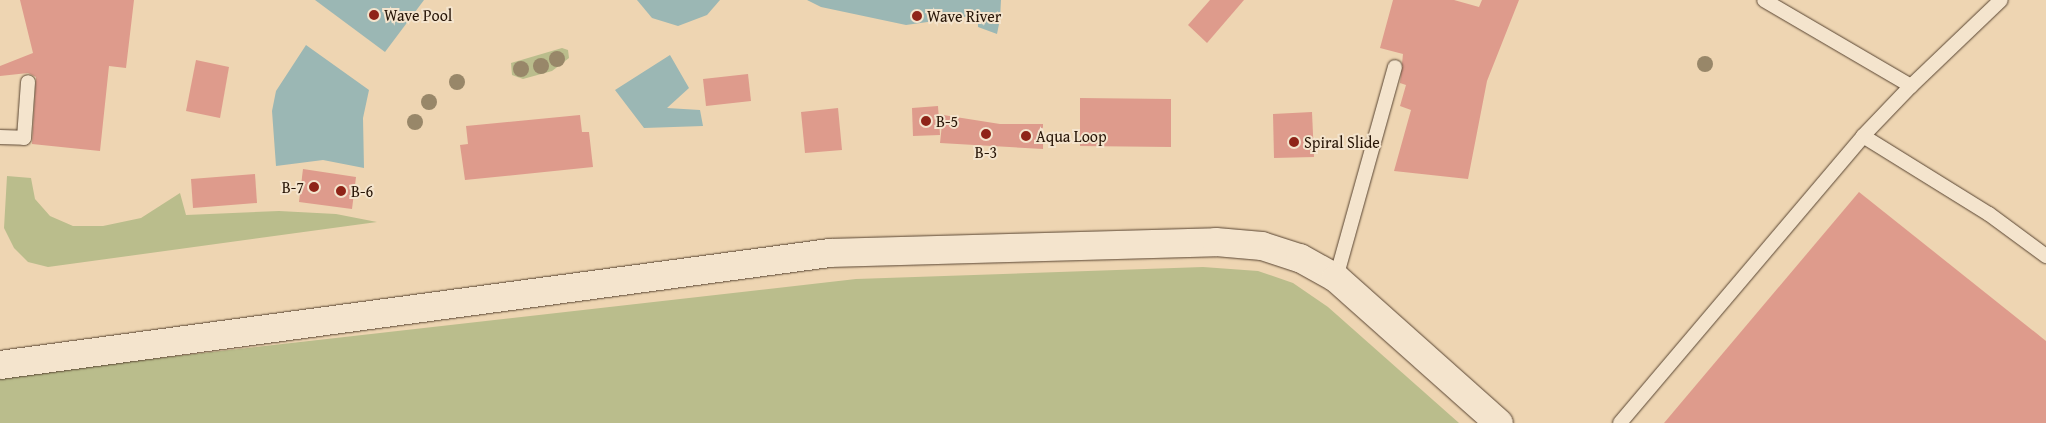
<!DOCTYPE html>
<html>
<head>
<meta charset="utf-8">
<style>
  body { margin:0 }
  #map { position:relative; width:2046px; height:423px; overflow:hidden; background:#eed5b2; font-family:"Gentium Book Plus",serif }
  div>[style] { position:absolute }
  .green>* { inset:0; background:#babd8c }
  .water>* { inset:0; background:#9bb7b4 }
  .building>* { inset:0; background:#de9b8c }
  .roads { filter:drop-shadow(0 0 1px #584431) drop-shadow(0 0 1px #584431) }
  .service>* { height:14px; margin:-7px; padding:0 7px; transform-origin:7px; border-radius:7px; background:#f4e4cd }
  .minor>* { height:28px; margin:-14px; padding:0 14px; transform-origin:14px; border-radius:14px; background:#f4e4cd }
  .trees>* { width:16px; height:16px; margin:-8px; border-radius:50%; background:#988769 }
  .dots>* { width:14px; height:14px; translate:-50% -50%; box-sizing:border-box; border:2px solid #f4e4cd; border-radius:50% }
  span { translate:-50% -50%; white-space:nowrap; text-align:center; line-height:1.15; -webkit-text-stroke:4px #f4e4cd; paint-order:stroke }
  .poi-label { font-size:16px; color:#261406 }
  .left { translate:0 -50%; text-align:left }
  .right { translate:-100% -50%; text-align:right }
</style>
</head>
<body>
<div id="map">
  <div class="green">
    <i style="clip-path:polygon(562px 48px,568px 50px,569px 58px,552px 71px,523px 79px,512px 75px,511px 63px)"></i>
    <i style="clip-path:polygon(7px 176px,31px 178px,35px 199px,50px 216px,73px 226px,103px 226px,141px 218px,180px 193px,186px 215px,279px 211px,336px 214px,377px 222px,48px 267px,28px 262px,14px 248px,4px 228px)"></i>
    <i style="clip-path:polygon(1203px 267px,1258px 271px,1293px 283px,1328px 307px,1459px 423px,0 423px,0 376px,856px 279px)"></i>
  </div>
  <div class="water">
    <i style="clip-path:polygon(315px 0,424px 0,385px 52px)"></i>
    <i style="clip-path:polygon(637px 0,720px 0,707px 15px,678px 26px,652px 18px)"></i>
    <i style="clip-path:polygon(807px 0,1001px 0,1000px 19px,997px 34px,978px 27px,978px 15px,906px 25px,821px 7px)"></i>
    <i style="clip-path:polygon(306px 45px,369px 90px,363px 118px,364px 168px,323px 160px,276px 166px,272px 111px,276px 91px)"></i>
    <i style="clip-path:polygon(670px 55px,689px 88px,667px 108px,700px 110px,703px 126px,644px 128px,615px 90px)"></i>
  </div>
  <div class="building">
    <i style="clip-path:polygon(20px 0,134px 0,126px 68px,109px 66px,100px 151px,32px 144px,36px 77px,28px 73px,0 76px,0 66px,33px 53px)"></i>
    <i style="clip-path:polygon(1210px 0,1244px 0,1207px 43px,1188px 25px)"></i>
    <i style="clip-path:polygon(1393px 0,1454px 0,1479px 7px,1482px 0,1519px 0,1487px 81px,1468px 179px,1394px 171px,1411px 110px,1400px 106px,1406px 85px,1400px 83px,1403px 54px,1380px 48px)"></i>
    <i style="clip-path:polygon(196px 60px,229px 67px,220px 118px,186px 111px)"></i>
    <i style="clip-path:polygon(748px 74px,751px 101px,706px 106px,703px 79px)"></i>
    <i style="clip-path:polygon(1080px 98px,1171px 99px,1171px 147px,1080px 146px)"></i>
    <i style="clip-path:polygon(938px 106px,940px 135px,913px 136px,912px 108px)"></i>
    <i style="clip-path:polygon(838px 108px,842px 150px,805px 153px,801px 112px)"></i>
    <i style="clip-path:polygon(1312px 112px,1314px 157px,1274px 158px,1273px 114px)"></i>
    <i style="clip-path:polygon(580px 115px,582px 132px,589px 132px,593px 167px,465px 180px,460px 145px,468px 144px,466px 126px)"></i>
    <i style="clip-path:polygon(943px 115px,1000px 124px,1043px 124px,1043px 149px,940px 143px)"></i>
    <i style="clip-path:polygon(303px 169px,356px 177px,352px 209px,299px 202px)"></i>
    <i style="clip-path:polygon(255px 174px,257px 203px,193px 208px,191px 179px)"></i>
    <i style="clip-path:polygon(1859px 192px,2046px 341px,2046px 423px,1664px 423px)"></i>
  </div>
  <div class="roads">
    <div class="service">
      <i style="left:1911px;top:86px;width:124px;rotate:-43.7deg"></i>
      <i style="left:1863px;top:136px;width:148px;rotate:31.8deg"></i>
      <i style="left:1989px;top:214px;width:71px;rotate:36.4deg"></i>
      <i style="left:0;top:137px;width:24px;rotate:2deg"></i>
      <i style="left:24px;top:138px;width:56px;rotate:-85.9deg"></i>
      <i style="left:1336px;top:278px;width:219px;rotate:-74.4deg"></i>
      <i style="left:1620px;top:423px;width:376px;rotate:-49.7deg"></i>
      <i style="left:1863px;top:136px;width:69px;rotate:-46.2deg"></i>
      <i style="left:1911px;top:86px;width:170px;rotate:-149.7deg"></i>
    </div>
    <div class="minor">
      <i style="left:0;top:365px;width:837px;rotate:-7.69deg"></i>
      <i style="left:829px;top:253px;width:387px;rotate:-1.6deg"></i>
      <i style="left:1216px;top:242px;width:46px;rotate:5deg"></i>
      <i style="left:1262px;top:246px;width:40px;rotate:18deg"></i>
      <i style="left:1300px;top:258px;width:41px;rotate:29.1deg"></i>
      <i style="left:1336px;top:278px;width:218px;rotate:41.7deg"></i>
    </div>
  </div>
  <div class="trees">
    <i style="left:557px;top:59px"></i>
    <i style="left:1705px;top:64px"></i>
    <i style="left:541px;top:66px"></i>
    <i style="left:521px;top:69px"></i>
    <i style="left:457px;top:82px"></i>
    <i style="left:429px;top:102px"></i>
    <i style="left:415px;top:122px"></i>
  </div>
  <div class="dots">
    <i style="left:374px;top:15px;background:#8f2418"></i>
    <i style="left:917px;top:16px;background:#8f2418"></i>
    <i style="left:926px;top:121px;background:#8f2418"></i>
    <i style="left:986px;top:134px;background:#8f2418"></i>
    <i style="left:1026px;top:136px;background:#8f2418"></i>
    <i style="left:1294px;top:142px;background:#8f2418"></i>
    <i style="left:314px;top:187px;background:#8f2418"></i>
    <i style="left:341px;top:191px;background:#8f2418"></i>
  </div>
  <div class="poi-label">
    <span class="left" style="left:384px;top:15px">Wave Pool</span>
    <span class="left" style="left:927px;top:16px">Wave River</span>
    <span class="left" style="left:936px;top:121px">B-5</span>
    <span class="left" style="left:1036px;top:136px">Aqua Loop</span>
    <span class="left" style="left:1304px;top:142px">Spiral Slide</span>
    <span style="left:986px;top:152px">B-3</span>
    <span class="right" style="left:304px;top:187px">B-7</span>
    <span class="left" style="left:351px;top:191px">B-6</span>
  </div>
</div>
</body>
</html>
